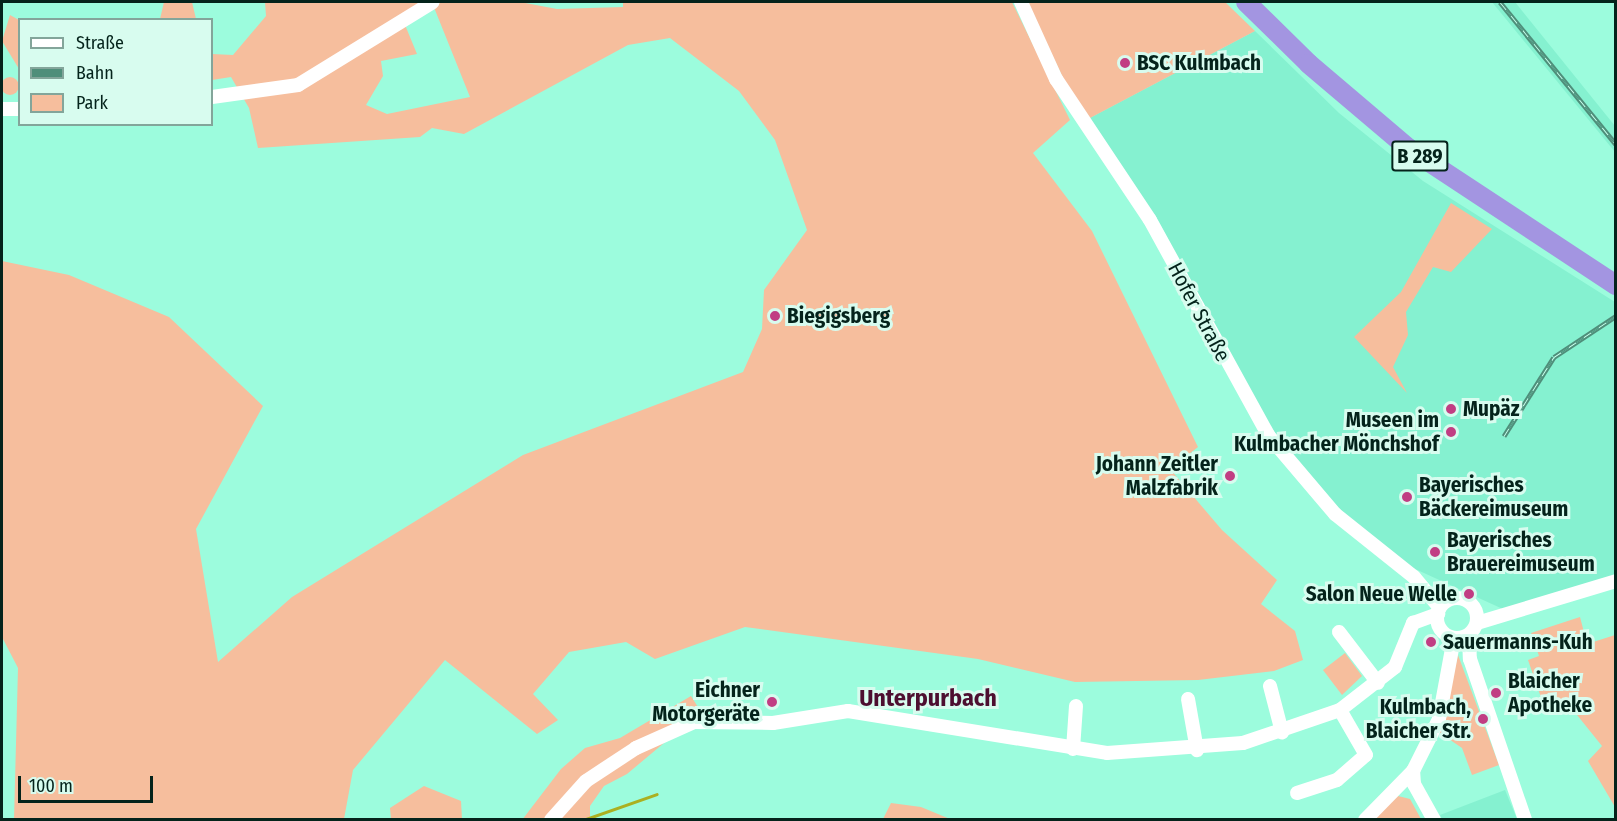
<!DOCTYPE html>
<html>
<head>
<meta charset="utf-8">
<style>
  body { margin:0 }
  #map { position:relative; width:1617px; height:821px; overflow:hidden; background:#9cfcdd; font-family:"Fira Sans Condensed",sans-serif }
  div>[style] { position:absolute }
  .built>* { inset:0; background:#85f1d0 }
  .green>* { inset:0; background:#f6be9d }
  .round { border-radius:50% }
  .stream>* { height:3px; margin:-1.5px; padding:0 1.5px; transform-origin:1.5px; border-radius:1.5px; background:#abb021 }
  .minor>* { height:14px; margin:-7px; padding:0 7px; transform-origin:7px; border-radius:7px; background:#fff }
  .minor>.ring { margin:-7px; padding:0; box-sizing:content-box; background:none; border:14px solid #fff; border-radius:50% }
  .highway>* { height:20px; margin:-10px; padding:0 10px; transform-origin:10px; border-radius:10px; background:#a395e1 }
  .rail>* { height:5px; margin-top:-2.5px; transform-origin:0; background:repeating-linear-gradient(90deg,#d8fcef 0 9px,#4f8e7a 0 18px); box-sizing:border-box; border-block:2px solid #4f8e7a }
  .dots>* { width:16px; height:16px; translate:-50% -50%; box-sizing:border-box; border:3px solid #d8fcef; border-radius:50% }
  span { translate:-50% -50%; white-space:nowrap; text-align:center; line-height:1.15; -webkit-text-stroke:6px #d8fcef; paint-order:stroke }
  .shield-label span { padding:2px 4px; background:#d8fcef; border:2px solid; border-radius:4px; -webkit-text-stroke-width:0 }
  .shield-label { font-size:20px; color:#04231b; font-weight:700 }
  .poi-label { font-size:21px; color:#04231b; font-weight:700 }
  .left { translate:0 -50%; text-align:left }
  .right { translate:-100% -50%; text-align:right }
  .street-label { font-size:21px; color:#04231b }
  .quarter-label { font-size:24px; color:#4d0e30; font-weight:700 }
  .frame { position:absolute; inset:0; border:3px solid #04231b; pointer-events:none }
  .legend { position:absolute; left:18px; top:18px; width:195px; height:108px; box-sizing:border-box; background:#d8fcef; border:2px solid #83a59a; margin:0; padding:8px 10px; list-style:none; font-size:18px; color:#04231b }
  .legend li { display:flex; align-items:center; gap:12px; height:30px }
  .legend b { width:30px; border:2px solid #83a59a }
  .scale { position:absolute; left:18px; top:776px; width:135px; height:27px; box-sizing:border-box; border:3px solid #04231b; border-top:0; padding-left:8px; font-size:18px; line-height:21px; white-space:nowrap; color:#04231b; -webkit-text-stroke:4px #d8fcef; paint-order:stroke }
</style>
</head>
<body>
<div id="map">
  <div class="built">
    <i style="clip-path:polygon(1492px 2px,1515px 2px,1615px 126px,1615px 152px)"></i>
    <i style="clip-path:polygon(1255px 31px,1339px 113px,1423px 181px,1615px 302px,1615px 576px,1505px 610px,1413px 568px,1326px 499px,1292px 460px,1254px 402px,1159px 222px,1090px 118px)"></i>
    <i style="clip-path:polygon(1505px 790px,1517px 819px,1442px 819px,1440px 815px)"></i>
  </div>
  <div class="green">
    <i style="clip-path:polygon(164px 2px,192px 2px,196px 19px,160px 19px)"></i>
    <i style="clip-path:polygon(evenodd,265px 2px,520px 2px,557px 9px,623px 7px,623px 2px,1012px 2px,1070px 120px,1033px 153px,1092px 231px,1198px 447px,1170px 469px,1222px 530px,1277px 580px,1261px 604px,1295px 631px,1303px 660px,1274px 671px,1198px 680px,1075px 682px,978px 659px,745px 627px,655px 659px,626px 642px,569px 652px,533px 694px,558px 720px,537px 734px,445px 660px,353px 770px,344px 819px,14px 819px,18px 668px,2px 637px,2px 261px,69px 275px,169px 317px,263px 406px,196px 529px,218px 662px,292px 597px,523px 455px,743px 372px,762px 329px,764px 290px,807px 230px,775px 140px,739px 91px,670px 38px,628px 45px,464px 134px,432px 128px,420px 137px,258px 148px,249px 108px,231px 77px,212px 80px,212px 54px,233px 55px,266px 16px,265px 2px,433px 5px,470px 97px,387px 114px,366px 105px,383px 76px,381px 61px,417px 54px,403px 20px,433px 5px)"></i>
    <i style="clip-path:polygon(1027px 2px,1225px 2px,1255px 31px,1090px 118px,1064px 80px)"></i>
    <i style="clip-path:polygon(10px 15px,19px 20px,19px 69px,2px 41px)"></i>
    <i class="round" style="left:1px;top:77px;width:18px;height:18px"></i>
    <i style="clip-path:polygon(1451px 203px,1492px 229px,1451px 272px,1433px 267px,1406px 312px,1408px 335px,1393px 367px,1407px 393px,1354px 337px,1401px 292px)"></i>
    <i style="clip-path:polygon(1580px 617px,1587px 644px,1615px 635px,1615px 807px,1588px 761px,1602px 746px,1569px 705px,1546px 712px,1528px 660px,1539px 656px,1531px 633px)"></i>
    <i style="clip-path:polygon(1345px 653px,1362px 676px,1342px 695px,1323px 670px)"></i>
    <i style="clip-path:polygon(1458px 655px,1499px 765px,1472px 775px,1462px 748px,1440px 733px)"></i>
    <i style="clip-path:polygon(691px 696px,701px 712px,627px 774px,604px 786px,590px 806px,590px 819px,522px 820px,561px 769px,585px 748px,620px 738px)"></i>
    <i style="clip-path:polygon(424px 786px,461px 801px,462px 819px,391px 819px,390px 808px)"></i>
    <i style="clip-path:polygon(1398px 796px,1410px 799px,1421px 819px,1371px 820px)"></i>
    <i style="clip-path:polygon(891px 803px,921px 807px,950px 819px,883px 819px)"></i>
  </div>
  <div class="stream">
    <i style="left:583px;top:820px;width:78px;rotate:-19.4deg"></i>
  </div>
  <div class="minor">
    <i style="left:1021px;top:2px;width:85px;rotate:65.6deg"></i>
    <i style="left:1056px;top:79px;width:169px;rotate:56.3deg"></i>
    <i style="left:1150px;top:220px;width:245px;rotate:61.2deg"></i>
    <i style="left:1268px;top:435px;width:104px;rotate:49.7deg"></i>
    <i style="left:1335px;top:514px;width:101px;rotate:38.6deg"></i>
    <i style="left:1414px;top:577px;width:40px;rotate:50deg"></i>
    <i style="left:212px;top:97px;width:87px;rotate:-7.9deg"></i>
    <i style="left:298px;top:85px;width:158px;rotate:-31.6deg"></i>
    <i style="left:2px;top:109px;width:18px"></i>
    <i class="ring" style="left:1437px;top:598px;width:26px;height:26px"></i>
    <i style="left:1477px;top:623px;width:145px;rotate:-16.8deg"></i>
    <i style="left:1339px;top:632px;width:64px;rotate:52.6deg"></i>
    <i style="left:1469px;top:635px;width:24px;rotate:88deg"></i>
    <i style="left:1470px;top:659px;width:170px;rotate:71.1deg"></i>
    <i style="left:1270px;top:686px;width:48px;rotate:75.4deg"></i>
    <i style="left:1188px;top:699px;width:52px;rotate:80deg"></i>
    <i style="left:1073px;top:749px;width:43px;rotate:-86deg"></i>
    <i style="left:1297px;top:793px;width:42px;rotate:-18deg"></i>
    <i style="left:1337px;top:780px;width:38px;rotate:-41deg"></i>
    <i style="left:1366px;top:755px;width:52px;rotate:-120deg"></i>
    <i style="left:551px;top:820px;width:52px;rotate:-48.1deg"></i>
    <i style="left:586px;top:781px;width:60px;rotate:-33.4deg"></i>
    <i style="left:636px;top:748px;width:64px;rotate:-24.1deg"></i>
    <i style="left:694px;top:722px;width:79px;rotate:0.7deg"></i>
    <i style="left:773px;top:723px;width:76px;rotate:-9.1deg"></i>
    <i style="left:848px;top:711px;width:262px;rotate:9.2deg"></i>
    <i style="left:1107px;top:753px;width:136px;rotate:-4.2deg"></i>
    <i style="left:1243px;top:743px;width:102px;rotate:-18.8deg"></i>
    <i style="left:1340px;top:710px;width:70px;rotate:-38deg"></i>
    <i style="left:1395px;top:667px;width:48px;rotate:-67.8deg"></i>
    <i style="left:1413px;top:623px;width:27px;rotate:-20deg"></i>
    <i style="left:1365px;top:820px;width:69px;rotate:-45.6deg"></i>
    <i style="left:1434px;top:820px;width:41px;rotate:-119.1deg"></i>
    <i style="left:1414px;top:784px;width:13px;rotate:-94deg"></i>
    <i style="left:1413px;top:771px;width:58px;rotate:-63.4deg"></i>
    <i style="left:1439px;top:719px;width:82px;rotate:-79.5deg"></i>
  </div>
  <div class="highway">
    <i style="left:1246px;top:2px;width:88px;rotate:44.5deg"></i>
    <i style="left:1309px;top:64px;width:130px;rotate:40.3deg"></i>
    <i style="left:1408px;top:148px;width:249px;rotate:33.4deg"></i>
  </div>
  <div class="rail">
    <i style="left:1500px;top:2px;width:183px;rotate:50.8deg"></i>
    <i style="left:1504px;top:436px;width:93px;rotate:-57.7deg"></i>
    <i style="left:1554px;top:357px;width:74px;rotate:-33.5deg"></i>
  </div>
  <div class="dots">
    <i style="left:1125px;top:63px;background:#c13e83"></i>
    <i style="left:775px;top:316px;background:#c13e83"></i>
    <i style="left:1451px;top:409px;background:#c13e83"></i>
    <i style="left:1451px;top:432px;background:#c13e83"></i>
    <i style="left:1230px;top:476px;background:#c13e83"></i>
    <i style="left:1407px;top:497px;background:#c13e83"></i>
    <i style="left:1435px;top:552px;background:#c13e83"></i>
    <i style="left:1469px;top:594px;background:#c13e83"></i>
    <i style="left:1431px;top:642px;background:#c13e83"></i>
    <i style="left:1496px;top:693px;background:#c13e83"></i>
    <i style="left:772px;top:702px;background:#c13e83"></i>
    <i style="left:1483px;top:719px;background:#c13e83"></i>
  </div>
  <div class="shield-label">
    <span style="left:1420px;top:156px">B 289</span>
  </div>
  <div class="poi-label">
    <span class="left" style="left:1137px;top:63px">BSC Kulmbach</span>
    <span class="left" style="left:787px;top:316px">Biegigsberg</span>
    <span class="left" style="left:1463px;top:409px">Mupäz</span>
    <span class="right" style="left:1439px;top:432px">Museen im<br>Kulmbacher Mönchshof</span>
    <span class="right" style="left:1218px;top:476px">Johann Zeitler<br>Malzfabrik</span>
    <span class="left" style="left:1419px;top:497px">Bayerisches<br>Bäckereimuseum</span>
    <span class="left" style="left:1447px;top:552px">Bayerisches<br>Brauereimuseum</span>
    <span class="right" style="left:1457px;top:594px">Salon Neue Welle</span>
    <span class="left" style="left:1443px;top:642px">Sauermanns-Kuh</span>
    <span class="left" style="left:1508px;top:693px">Blaicher<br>Apotheke</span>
    <span class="right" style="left:760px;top:702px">Eichner<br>Motorgeräte</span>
    <span class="right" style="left:1471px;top:719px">Kulmbach,<br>Blaicher Str.</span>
  </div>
  <div class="street-label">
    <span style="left:1199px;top:312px;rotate:62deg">Hofer Straße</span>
  </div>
  <div class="quarter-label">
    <span style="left:928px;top:699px">Unterpurbach</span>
  </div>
  <div class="frame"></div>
  <ul class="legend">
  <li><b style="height:8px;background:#fff"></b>Straße</li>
  <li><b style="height:8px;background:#4f8e7a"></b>Bahn</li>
  <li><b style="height:16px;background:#f6be9d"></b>Park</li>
  </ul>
  <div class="scale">100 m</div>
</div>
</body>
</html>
